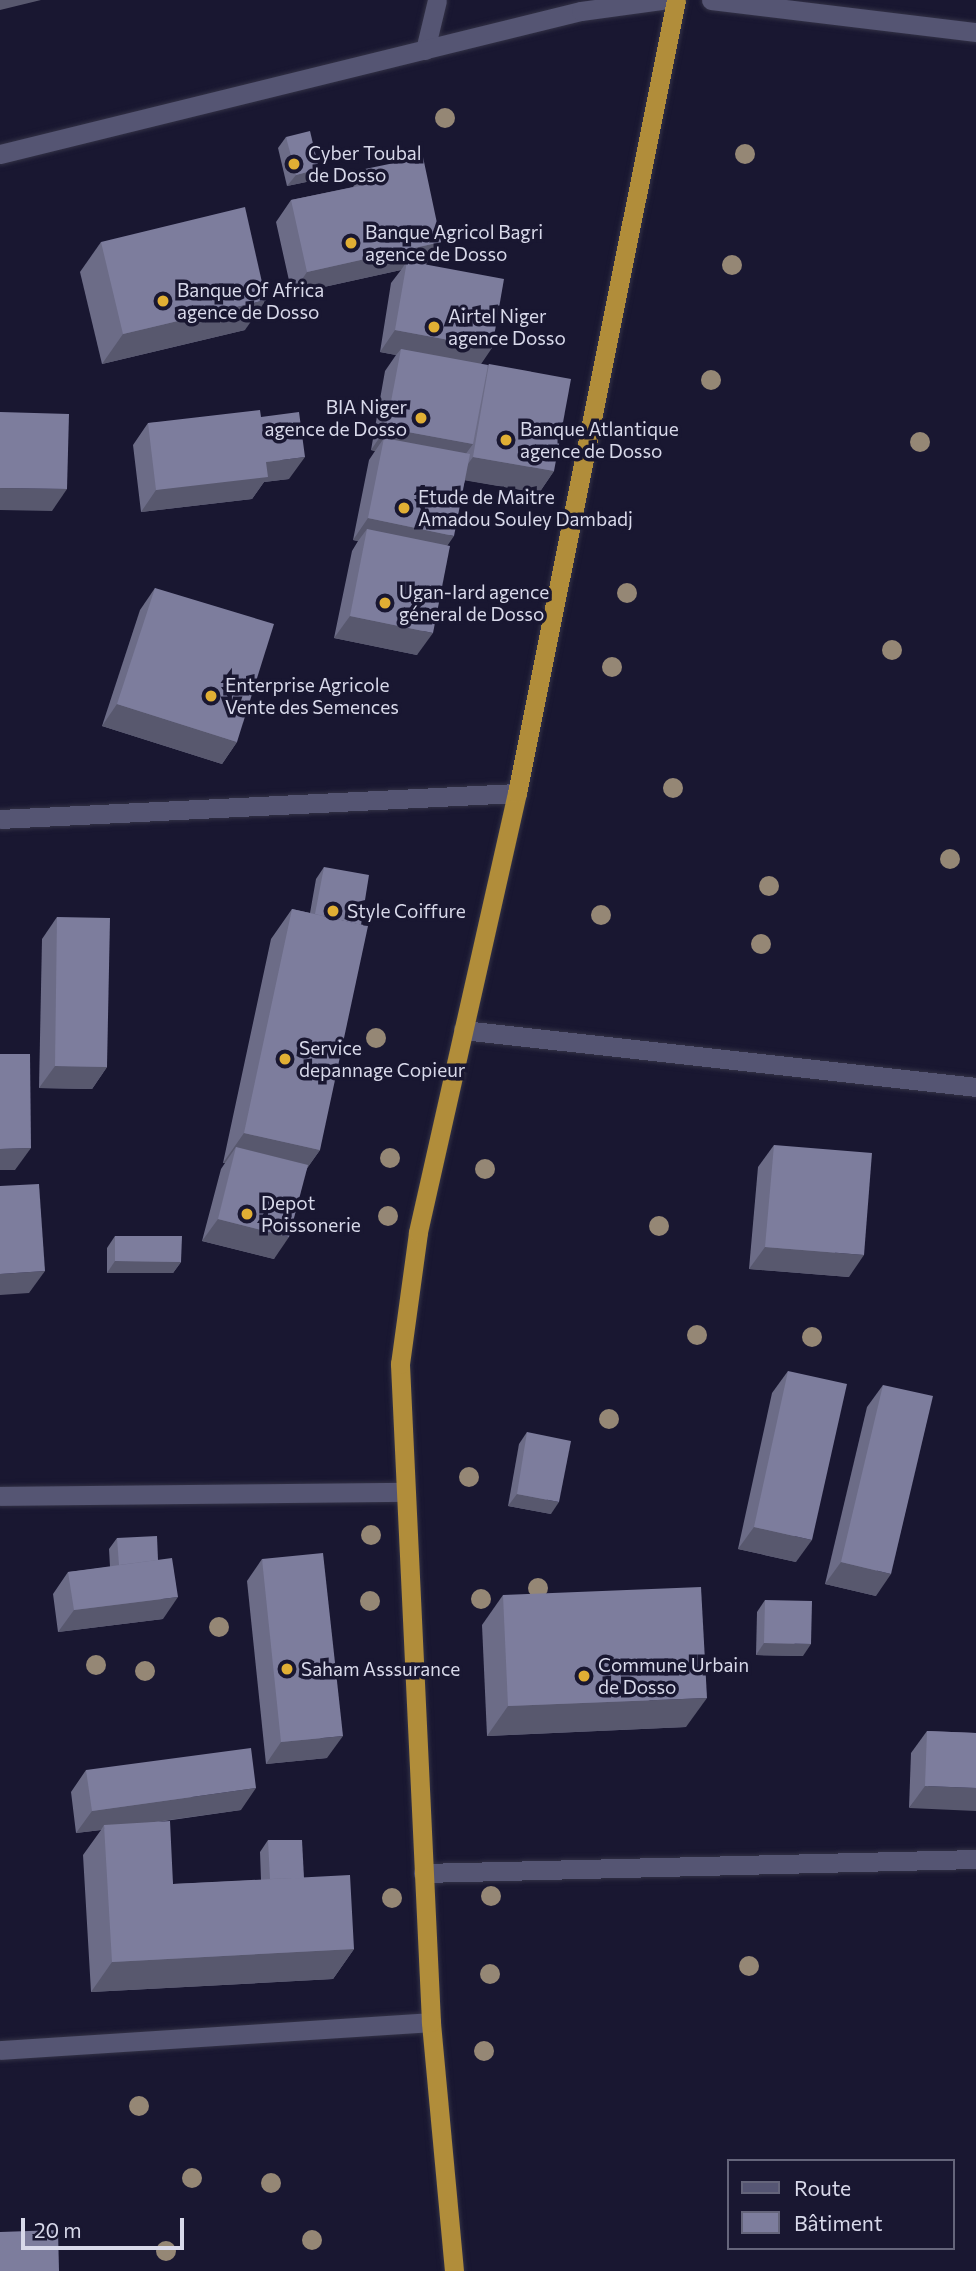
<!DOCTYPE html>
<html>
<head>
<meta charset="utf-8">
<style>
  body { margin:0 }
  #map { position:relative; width:976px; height:2271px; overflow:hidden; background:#191731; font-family:Commissioner,sans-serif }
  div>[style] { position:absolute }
  .roads { filter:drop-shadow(0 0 2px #333246) drop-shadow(0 0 2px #333246) }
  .service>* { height:19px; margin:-9.5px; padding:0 9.5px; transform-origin:9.5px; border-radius:9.5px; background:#555573 }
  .minor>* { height:19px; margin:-9.5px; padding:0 9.5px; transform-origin:9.5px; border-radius:9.5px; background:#555573 }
  .secondary>* { height:19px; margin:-9.5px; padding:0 9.5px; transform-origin:9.5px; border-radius:9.5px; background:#555573 }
  .trunk>* { height:19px; margin:-9.5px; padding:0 9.5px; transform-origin:9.5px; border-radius:9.5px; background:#b18d3a }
  .trees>* { width:20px; height:20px; margin:-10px; border-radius:50%; background:#958775 }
  .wall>* { inset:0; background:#6c6c87 }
  .shaded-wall>* { inset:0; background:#58586e }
  .building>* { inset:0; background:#7d7d9d }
  .dots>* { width:19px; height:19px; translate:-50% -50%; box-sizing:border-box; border:4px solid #191731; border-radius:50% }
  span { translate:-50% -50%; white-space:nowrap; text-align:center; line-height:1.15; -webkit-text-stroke:7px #191731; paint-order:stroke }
  .poi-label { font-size:19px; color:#d8d9ea }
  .left { translate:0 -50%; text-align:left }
  .right { translate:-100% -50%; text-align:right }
  .legend { position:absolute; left:727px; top:2159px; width:228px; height:91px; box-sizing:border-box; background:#191731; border:2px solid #65657b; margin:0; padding:9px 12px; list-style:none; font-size:21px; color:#d8d9ea }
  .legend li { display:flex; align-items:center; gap:14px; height:35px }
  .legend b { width:35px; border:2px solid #65657b }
  .scale { position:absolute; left:21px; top:2218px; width:163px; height:32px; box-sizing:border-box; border:4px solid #d8d9ea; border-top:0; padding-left:9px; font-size:21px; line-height:24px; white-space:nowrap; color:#d8d9ea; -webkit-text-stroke:5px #191731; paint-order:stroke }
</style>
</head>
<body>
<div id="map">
  <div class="roads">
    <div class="service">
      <i style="left:425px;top:50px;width:51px;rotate:-76.5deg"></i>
    </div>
    <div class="minor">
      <i style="left:0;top:154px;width:598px;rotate:-13.83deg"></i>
      <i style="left:581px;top:11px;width:81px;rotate:-7.8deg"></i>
      <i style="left:0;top:819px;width:518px;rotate:-2.88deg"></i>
      <i style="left:463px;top:1030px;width:516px;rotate:6.34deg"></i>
      <i style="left:0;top:1496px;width:401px;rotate:-0.6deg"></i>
      <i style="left:423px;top:1873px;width:553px;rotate:-1.45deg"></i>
      <i style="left:0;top:2050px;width:432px;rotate:-3.7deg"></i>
    </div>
    <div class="secondary">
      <i style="left:711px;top:0;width:267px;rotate:6.9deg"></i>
    </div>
    <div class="trunk">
      <i style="left:454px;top:2271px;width:250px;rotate:-95.3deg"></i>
      <i style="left:431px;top:2022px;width:659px;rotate:-92.7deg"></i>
      <i style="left:400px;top:1364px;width:133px;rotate:-82.2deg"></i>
      <i style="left:418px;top:1232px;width:450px;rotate:-77.3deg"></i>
      <i style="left:517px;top:793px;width:809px;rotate:-78.66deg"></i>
    </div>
  </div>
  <div class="trees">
    <i style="left:445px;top:118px"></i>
    <i style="left:745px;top:154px"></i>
    <i style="left:732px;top:265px"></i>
    <i style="left:711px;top:380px"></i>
    <i style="left:920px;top:442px"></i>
    <i style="left:627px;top:593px"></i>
    <i style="left:892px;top:650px"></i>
    <i style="left:612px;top:667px"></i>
    <i style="left:673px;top:788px"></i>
    <i style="left:950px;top:859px"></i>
    <i style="left:769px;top:886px"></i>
    <i style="left:601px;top:915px"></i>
    <i style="left:761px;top:944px"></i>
    <i style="left:376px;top:1038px"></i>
    <i style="left:390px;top:1158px"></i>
    <i style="left:485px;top:1169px"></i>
    <i style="left:388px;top:1216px"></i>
    <i style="left:659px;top:1226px"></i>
    <i style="left:697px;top:1335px"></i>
    <i style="left:812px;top:1337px"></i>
    <i style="left:609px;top:1419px"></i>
    <i style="left:469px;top:1477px"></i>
    <i style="left:371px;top:1535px"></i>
    <i style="left:538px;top:1588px"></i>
    <i style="left:481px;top:1599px"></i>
    <i style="left:370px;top:1601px"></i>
    <i style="left:219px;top:1627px"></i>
    <i style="left:96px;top:1665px"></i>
    <i style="left:145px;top:1671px"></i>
    <i style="left:491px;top:1896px"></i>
    <i style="left:392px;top:1898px"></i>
    <i style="left:749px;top:1966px"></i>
    <i style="left:490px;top:1974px"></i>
    <i style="left:484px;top:2051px"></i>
    <i style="left:139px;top:2106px"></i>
    <i style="left:192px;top:2178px"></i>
    <i style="left:271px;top:2183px"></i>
    <i style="left:312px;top:2240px"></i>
    <i style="left:166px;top:2251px"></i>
  </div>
  <div class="wall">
    <i style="clip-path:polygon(286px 137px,311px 181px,287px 186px,278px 148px)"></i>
    <i style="clip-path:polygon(365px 169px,441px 242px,426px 264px,481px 364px,487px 367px,489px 364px,554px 471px,539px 493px,465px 480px,417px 655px,334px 638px,352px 551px,358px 541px,353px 540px,369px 460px,375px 451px,371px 450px,385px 371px,396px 355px,380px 352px,391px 283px,401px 270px,292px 294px,276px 222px,291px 200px,353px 187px)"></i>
    <i style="clip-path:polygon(101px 242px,245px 330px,102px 364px,80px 272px)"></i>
    <i style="clip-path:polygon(261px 417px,289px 479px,264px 482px,252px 499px,141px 512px,133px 445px,148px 423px)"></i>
    <i style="clip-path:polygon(155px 588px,237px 742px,222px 764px,102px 726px,140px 610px)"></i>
    <i style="clip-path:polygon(324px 867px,320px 1150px,307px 1168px,274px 1259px,202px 1241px,221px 1169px,225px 1163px,223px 1163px,271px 939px,292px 909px,310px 913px,316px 879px)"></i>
    <i style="clip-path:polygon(57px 917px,107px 1067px,92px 1089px,39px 1088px,42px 939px)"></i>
    <i style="clip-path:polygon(774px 1145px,849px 1277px,749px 1269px,758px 1167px)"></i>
    <i style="clip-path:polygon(115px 1236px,181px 1262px,173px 1273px,107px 1273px,107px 1248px)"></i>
    <i style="clip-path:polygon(788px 1371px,796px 1562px,738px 1549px,772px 1393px)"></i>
    <i style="clip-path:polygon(883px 1385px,876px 1596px,825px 1584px,867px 1407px)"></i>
    <i style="clip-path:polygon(527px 1432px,551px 1514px,508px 1506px,519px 1444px)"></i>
    <i style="clip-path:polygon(117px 1538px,158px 1560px,163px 1619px,58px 1632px,53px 1594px,68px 1572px,110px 1567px,109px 1549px)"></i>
    <i style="clip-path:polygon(262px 1559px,327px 1758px,266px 1764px,247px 1581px)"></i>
    <i style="clip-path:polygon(503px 1595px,686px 1727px,487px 1736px,482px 1625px)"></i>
    <i style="clip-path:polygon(765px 1600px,803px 1656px,756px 1655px,757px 1612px)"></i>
    <i style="clip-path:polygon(927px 1731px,976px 1733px,909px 1808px,911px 1753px)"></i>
    <i style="clip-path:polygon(86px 1770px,241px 1810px,158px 1822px,173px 1884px,261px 1880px,260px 1852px,268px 1840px,304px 1878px,354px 1949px,333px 1979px,91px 1992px,83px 1855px,101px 1830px,76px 1833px,71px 1792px)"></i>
  </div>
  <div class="shaded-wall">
    <i style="clip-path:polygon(0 0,41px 0,0 10px)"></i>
    <i style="clip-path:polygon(319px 169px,311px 181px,287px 186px,296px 175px)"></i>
    <i style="clip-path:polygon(441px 242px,426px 264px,407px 261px,401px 270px,292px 294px,307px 272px)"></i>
    <i style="clip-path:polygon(266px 300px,245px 330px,102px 364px,123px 334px)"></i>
    <i style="clip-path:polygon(395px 330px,492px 348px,477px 370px,401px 349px,396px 355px,380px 352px)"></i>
    <i style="clip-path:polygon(386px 428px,473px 444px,457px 466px,384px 438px,375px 451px,371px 450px)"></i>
    <i style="clip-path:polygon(305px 457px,289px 479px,264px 482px,252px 499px,141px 512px,156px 490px,266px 462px)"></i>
    <i style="clip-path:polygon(473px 457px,554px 471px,539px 493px,457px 479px)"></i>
    <i style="clip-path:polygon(0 488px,67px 489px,52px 511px,0 510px)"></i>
    <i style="clip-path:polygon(368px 518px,454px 536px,439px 558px,367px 529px,358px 541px,353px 540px)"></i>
    <i style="clip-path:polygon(350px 616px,433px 633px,417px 655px,334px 638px)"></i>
    <i style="clip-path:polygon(117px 704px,237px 742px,222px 764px,102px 726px)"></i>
    <i style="clip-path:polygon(55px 1066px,107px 1067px,92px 1089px,39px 1088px)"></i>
    <i style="clip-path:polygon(244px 1133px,320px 1150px,299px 1180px,236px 1147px,225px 1163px,223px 1163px)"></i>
    <i style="clip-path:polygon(31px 1148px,15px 1170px,0 1170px,0 1149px)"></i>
    <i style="clip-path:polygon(218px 1219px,289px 1237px,274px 1259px,202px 1241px)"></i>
    <i style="clip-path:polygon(765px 1247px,864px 1255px,849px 1277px,749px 1269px)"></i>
    <i style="clip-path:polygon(115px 1261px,181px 1262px,173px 1273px,107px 1273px)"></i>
    <i style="clip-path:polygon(45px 1271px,29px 1293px,0 1295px,0 1274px)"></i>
    <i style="clip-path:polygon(517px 1494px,559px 1502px,551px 1514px,508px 1506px)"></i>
    <i style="clip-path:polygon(754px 1527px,812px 1540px,796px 1562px,738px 1549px)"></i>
    <i style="clip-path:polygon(841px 1562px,891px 1574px,876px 1596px,825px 1584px)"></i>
    <i style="clip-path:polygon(178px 1597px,163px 1619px,58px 1632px,74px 1610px)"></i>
    <i style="clip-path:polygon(764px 1643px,811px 1644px,803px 1656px,756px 1655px)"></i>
    <i style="clip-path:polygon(707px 1698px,686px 1727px,487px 1736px,508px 1706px)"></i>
    <i style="clip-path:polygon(343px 1736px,327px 1758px,266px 1764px,281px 1742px)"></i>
    <i style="clip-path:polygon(925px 1786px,976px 1788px,976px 1811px,909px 1808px)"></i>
    <i style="clip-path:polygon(256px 1788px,241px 1810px,104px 1829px,104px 1825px,101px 1830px,76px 1833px,92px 1811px)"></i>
    <i style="clip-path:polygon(354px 1949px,333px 1979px,91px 1992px,112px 1962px)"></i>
  </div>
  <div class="building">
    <i style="clip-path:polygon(310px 131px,319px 169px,296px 175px,286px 137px)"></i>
    <i style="clip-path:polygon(423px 157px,441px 242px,307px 272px,291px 200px,369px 184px,365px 169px)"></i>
    <i style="clip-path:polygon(245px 207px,266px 300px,123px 334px,101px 242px)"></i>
    <i style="clip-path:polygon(407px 261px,504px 279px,492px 348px,395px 330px)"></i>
    <i style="clip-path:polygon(401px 349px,488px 365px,473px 444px,386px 428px)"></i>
    <i style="clip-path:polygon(489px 364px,571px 379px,554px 471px,473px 457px)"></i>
    <i style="clip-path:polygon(260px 410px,261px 417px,299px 412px,305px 457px,266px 462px,268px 477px,156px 490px,148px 423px)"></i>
    <i style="clip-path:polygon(0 412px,69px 414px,67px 489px,0 488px)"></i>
    <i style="clip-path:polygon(384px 438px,470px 454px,454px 536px,368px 518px)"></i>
    <i style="clip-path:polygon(367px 529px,450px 546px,433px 633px,350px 616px)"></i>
    <i style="clip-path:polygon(155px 588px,274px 624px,237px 742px,117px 704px)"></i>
    <i style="clip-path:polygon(324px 867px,369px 875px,361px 925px,315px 914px)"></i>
    <i style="clip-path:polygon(292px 909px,368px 926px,320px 1150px,244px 1133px)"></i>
    <i style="clip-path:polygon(57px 917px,110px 918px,107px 1067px,55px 1066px)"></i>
    <i style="clip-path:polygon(0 1054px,30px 1054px,31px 1148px,0 1149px)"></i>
    <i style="clip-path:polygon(774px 1145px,872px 1153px,864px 1255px,765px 1247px)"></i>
    <i style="clip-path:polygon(236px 1147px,308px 1165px,289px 1237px,218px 1219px)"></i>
    <i style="clip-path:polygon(39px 1184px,45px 1271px,0 1274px,0 1186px)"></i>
    <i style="clip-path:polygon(115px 1236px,182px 1236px,181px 1262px,115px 1261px)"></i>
    <i style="clip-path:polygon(788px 1371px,847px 1384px,812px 1540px,754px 1527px)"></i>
    <i style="clip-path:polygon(883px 1385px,933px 1396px,891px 1574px,841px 1562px)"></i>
    <i style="clip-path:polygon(527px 1432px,571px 1441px,559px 1502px,517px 1494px)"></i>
    <i style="clip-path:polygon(157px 1536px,158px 1560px,119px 1565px,117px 1538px)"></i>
    <i style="clip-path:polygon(323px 1553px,343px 1736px,281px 1742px,262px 1559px)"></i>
    <i style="clip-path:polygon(172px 1558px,178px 1597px,74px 1610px,68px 1572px)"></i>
    <i style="clip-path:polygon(701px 1587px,707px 1698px,508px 1706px,503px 1595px)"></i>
    <i style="clip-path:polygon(765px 1600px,812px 1601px,811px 1644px,764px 1643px)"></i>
    <i style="clip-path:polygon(927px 1731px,976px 1733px,976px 1788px,925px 1786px)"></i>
    <i style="clip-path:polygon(251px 1748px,256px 1788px,92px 1811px,86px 1770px)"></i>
    <i style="clip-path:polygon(170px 1821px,173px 1884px,350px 1875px,354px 1949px,112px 1962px,104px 1825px)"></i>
    <i style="clip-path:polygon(268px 1840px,302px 1840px,304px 1878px,270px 1879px)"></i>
    <i style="clip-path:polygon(58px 2230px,59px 2271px,0 2271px,0 2232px)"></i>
  </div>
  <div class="dots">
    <i style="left:294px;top:164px;background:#e1af34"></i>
    <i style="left:351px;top:243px;background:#e1af34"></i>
    <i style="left:163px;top:301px;background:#e1af34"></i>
    <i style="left:434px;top:327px;background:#e1af34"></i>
    <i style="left:421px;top:418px;background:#e1af34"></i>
    <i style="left:506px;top:440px;background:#e1af34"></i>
    <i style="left:404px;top:508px;background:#e1af34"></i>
    <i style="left:385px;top:603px;background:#e1af34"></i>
    <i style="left:211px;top:696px;background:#e1af34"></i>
    <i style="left:333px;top:911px;background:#e1af34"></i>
    <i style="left:285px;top:1059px;background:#e1af34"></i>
    <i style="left:247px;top:1214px;background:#e1af34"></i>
    <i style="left:287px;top:1669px;background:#e1af34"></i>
    <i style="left:584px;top:1676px;background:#e1af34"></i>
  </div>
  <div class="poi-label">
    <span class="left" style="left:308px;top:164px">Cyber Toubal<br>de Dosso</span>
    <span class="left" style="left:365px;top:243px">Banque Agricol Bagri<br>agence de Dosso</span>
    <span class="left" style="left:177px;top:301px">Banque Of Africa<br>agence de Dosso</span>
    <span class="left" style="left:448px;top:327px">Airtel Niger<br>agence Dosso</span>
    <span class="right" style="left:407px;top:418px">BIA Niger<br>agence de Dosso</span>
    <span class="left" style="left:520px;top:440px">Banque Atlantique<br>agence de Dosso</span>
    <span class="left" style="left:418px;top:508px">Etude de Maitre<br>Amadou Souley Dambadj</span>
    <span class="left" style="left:399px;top:603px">Ugan-Iard agence<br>géneral de Dosso</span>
    <span class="left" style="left:225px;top:696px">Enterprise Agricole<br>Vente des Semences</span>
    <span class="left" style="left:347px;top:911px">Style Coiffure</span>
    <span class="left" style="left:299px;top:1059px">Service<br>depannage Copieur</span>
    <span class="left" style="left:261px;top:1214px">Depot<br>Poissonerie</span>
    <span class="left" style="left:598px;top:1676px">Commune Urbain<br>de Dosso</span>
    <span class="left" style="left:301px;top:1669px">Saham Asssurance</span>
  </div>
  <ul class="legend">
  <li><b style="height:9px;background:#555573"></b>Route</li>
  <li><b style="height:19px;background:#7d7d9d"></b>Bâtiment</li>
  </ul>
  <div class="scale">20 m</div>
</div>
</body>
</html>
